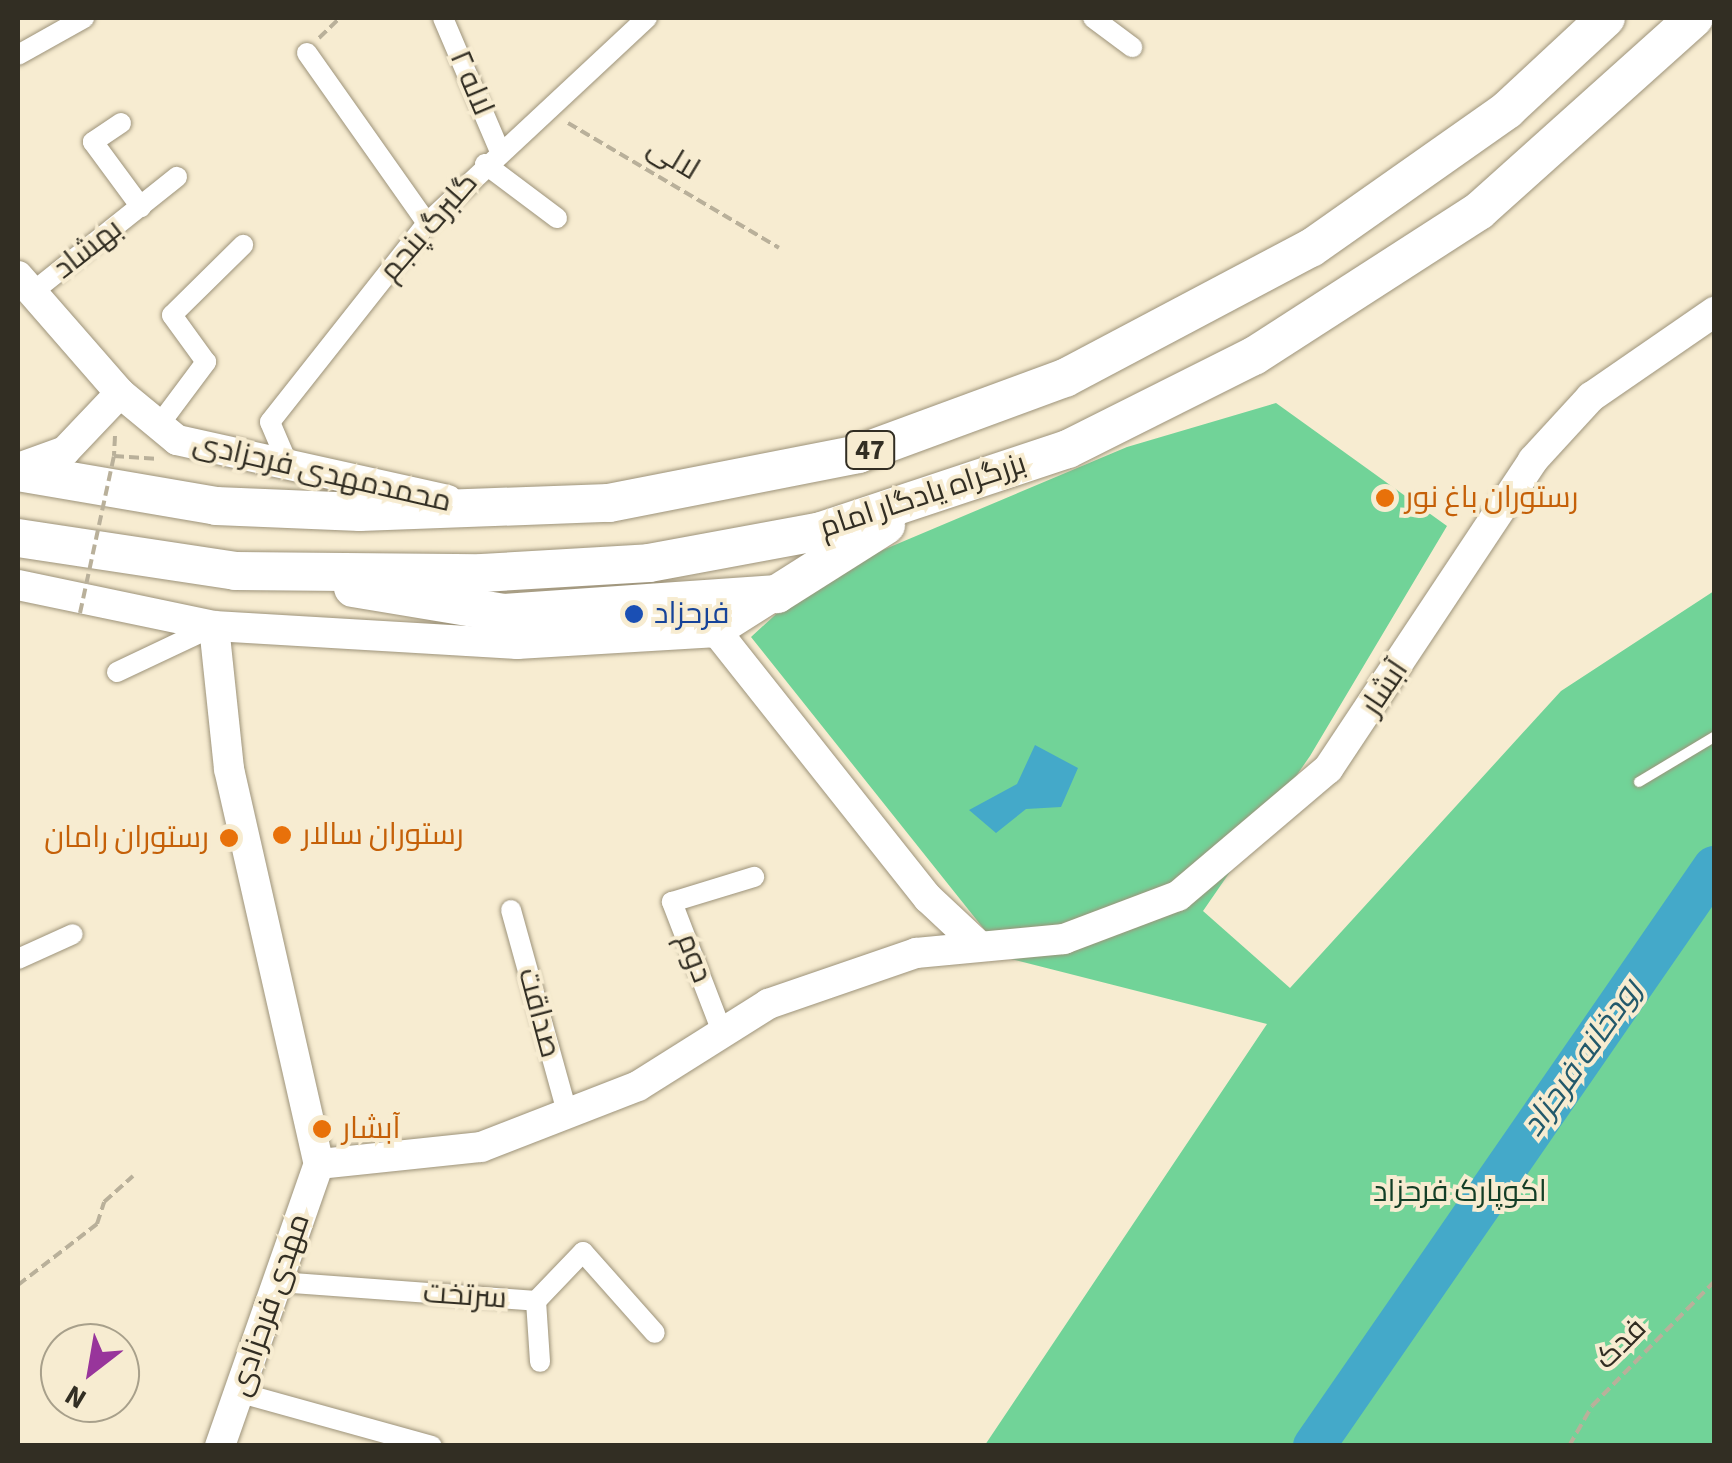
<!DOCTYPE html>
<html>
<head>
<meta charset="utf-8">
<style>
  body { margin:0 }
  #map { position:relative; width:1732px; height:1463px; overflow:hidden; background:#f7ecd1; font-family:"Source Sans 3",Cairo,sans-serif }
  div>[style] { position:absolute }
  .green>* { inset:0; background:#71d398 }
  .water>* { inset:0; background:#44a9c9 }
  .river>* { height:42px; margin:-21px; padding:0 21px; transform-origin:21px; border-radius:21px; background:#44a9c9 }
  .path>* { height:4px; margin-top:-2px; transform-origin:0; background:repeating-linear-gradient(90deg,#b9b09a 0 10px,transparent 0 15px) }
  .roads { filter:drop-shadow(0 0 2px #9d937a) drop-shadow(0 0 2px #9d937a) }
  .lane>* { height:10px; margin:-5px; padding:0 5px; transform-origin:5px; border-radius:5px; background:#fff }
  .street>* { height:20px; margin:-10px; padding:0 10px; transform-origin:10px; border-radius:10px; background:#fff }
  .secondary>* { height:30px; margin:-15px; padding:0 15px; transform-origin:15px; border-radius:15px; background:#fff }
  .highway>* { height:38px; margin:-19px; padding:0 19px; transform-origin:19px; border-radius:19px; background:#fff }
  .path-bridge>* { height:4px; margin-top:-2px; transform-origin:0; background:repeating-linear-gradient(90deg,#b9b09a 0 10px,transparent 0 15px) }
  .dots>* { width:28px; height:28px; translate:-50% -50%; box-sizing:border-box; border:5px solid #f7ecd1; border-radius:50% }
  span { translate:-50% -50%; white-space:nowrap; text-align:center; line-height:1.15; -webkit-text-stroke:8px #f7ecd1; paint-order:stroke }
  .shield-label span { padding:2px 8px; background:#f7ecd1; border:2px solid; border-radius:8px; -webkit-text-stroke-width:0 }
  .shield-label { font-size:28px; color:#322e23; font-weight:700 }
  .street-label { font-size:30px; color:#322e23 }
  .food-label { font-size:30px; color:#c56008 }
  .left { translate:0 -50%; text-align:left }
  .right { translate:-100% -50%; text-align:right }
  .transit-label { font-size:30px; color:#164399 }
  .park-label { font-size:30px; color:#133e26 }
  .water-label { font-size:32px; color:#22596b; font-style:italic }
  .frame { position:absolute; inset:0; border:20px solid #322e23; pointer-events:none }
  .north { position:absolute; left:40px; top:1323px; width:100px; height:100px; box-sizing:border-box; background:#f7ecd1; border:2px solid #a8a08b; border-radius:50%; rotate:211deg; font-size:28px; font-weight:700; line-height:40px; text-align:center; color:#322e23 }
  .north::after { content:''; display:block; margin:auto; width:35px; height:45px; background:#98359b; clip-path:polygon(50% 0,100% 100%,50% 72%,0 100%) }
</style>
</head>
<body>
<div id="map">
  <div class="green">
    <i style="clip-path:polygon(1276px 403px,1447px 526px,1310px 756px,1203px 911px,1290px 988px,1561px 691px,1714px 591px,1714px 1445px,985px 1445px,1267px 1024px,1007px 958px,751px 637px,810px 583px,871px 555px,1127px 447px)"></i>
  </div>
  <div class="water">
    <i style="clip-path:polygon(1035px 745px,1078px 768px,1061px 807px,1026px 809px,996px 833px,969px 810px,1017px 784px)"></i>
  </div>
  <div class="river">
    <i style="left:1314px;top:1446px;width:704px;rotate:-55.36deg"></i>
  </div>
  <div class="path">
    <i style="left:319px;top:38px;width:29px;rotate:-44deg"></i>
    <i style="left:568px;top:123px;width:245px;rotate:30.6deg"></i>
    <i style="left:115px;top:436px;width:20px;rotate:93deg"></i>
    <i style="left:114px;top:456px;width:45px;rotate:3.8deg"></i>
    <i style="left:18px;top:1285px;width:100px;rotate:-37.7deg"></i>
    <i style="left:97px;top:1224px;width:23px;rotate:-72deg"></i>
    <i style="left:104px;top:1202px;width:39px;rotate:-42deg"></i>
    <i style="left:1569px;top:1446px;width:46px;rotate:-60.1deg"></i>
    <i style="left:1592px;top:1406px;width:174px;rotate:-45.5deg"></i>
  </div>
  <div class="roads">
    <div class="lane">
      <i style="left:1639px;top:782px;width:87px;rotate:-31deg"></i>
    </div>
    <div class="street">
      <i style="left:443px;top:18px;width:142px;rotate:66.9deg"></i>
      <i style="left:1093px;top:18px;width:49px;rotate:36.6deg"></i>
      <i style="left:307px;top:53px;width:208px;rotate:54.8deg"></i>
      <i style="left:18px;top:55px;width:76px;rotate:-29.3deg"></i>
      <i style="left:121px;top:123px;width:34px;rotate:146deg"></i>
      <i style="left:93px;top:142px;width:81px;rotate:53.6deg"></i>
      <i style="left:485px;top:164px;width:90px;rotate:36.9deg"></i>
      <i style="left:34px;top:291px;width:183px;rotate:-38.6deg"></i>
      <i style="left:159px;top:425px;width:79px;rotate:-53.3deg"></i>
      <i style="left:206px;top:362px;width:58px;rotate:-125.9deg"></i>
      <i style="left:172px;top:315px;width:100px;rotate:-44.6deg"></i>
      <i style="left:290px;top:469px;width:51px;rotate:-113.1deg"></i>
      <i style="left:270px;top:422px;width:253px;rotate:-51.7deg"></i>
      <i style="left:427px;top:223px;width:301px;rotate:-43deg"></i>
      <i style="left:117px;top:672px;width:105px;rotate:-25.3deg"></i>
      <i style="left:511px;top:910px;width:214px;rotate:74.5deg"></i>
      <i style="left:18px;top:959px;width:60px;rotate:-24.4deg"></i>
      <i style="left:724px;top:1037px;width:145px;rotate:-111.1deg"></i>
      <i style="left:672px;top:902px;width:86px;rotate:-17deg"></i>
      <i style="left:279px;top:1282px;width:258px;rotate:4.2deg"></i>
      <i style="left:536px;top:1301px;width:68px;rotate:-46.2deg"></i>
      <i style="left:583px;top:1252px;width:108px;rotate:48.4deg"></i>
      <i style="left:536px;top:1301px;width:61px;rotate:86.2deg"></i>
      <i style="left:241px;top:1393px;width:198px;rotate:15.5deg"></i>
    </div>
    <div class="secondary">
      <i style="left:18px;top:276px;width:155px;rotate:48.9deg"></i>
      <i style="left:120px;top:393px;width:74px;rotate:39.5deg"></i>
      <i style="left:177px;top:440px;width:277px;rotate:12.5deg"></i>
      <i style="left:18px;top:468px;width:50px;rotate:-19.9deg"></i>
      <i style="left:65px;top:451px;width:80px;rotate:-46.5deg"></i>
      <i style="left:18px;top:585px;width:200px;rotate:11.8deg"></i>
      <i style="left:214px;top:626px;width:304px;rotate:3.4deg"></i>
      <i style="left:517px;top:644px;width:200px;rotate:-3.4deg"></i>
      <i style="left:717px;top:632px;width:71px;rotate:-32.3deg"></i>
      <i style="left:214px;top:626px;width:144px;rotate:84deg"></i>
      <i style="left:229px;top:769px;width:405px;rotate:77.2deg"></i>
      <i style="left:717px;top:632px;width:340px;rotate:51.6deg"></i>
      <i style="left:928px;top:898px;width:64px;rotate:43.1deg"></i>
      <i style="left:319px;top:1164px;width:163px;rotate:-6deg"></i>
      <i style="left:481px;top:1147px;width:168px;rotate:-21.2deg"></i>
      <i style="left:638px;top:1086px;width:154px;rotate:-32.2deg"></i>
      <i style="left:768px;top:1004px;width:157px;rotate:-19deg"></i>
      <i style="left:916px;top:953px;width:149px;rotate:-5.4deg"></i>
      <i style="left:1064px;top:939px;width:122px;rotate:-20.7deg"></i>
      <i style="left:1178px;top:896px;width:197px;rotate:-40.3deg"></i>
      <i style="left:1328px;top:769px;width:371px;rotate:-56.4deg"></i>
      <i style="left:1533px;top:460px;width:86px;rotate:-47.4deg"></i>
      <i style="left:1591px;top:397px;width:150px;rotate:-34.6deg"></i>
      <i style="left:220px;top:1446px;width:299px;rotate:-70.7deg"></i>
    </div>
    <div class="highway">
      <i style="left:18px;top:472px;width:201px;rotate:9.7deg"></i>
      <i style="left:216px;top:506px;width:144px;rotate:2.4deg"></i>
      <i style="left:360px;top:512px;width:249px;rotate:-2.1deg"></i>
      <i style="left:609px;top:503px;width:254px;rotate:-11.1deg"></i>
      <i style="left:858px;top:454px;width:221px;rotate:-20.2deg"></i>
      <i style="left:1065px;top:378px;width:278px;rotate:-27.9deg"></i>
      <i style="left:1311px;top:248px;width:240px;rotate:-35.1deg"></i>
      <i style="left:1507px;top:110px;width:135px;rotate:-42.9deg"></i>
      <i style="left:18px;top:538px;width:219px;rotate:8.6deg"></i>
      <i style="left:235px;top:571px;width:247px;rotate:0.5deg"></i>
      <i style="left:482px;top:573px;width:167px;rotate:-3.4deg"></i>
      <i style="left:649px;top:563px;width:175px;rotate:-10.5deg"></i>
      <i style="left:821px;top:531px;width:260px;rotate:-18.4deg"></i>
      <i style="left:1068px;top:449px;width:208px;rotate:-26.6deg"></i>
      <i style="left:1254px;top:356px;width:268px;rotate:-32.8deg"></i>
      <i style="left:1479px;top:211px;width:289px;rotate:-41.9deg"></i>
      <i style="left:353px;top:588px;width:153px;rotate:9.4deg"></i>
      <i style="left:504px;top:613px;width:274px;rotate:-4deg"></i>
      <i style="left:777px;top:594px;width:129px;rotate:-32.3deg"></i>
    </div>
  </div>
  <div class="path-bridge">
    <i style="left:80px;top:613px;width:161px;rotate:-77.8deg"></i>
  </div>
  <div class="dots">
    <i style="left:1385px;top:498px;background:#e8710a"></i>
    <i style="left:634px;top:614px;background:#1a4fb4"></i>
    <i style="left:282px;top:835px;background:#e8710a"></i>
    <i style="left:229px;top:838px;background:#e8710a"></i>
    <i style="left:322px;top:1129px;background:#e8710a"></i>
  </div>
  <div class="shield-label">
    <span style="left:870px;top:450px">47</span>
  </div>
  <div class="street-label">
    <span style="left:471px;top:83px;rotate:67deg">لاله ۲</span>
    <span style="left:673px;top:159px;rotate:31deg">لالی</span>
    <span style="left:429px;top:227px;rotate:-49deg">گلبرگ پنجم</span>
    <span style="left:88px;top:249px;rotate:-38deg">بهشاد</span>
    <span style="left:322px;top:473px;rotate:13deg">محمدمهدی فرحزادی</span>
    <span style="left:923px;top:496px;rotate:-18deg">بزرگراه یادگار امام</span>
    <span style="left:1385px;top:688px;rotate:-56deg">آبشار</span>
    <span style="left:694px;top:958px;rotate:69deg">دوم</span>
    <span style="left:539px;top:1013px;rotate:75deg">صداقت</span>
    <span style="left:465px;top:1296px;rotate:4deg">سرتخت</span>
    <span style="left:270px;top:1305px;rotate:-71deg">مهدی فرحزادی</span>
    <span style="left:1621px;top:1344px;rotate:-45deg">فدک</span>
  </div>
  <div class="food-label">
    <span class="left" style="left:1405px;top:498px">رستوران باغ نور</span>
    <span class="left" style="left:302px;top:835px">رستوران سالار</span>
    <span class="right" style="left:209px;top:838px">رستوران رامان</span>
    <span class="left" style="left:342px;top:1129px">آبشار</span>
  </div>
  <div class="transit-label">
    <span class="left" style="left:654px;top:614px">فرحزاد</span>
  </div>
  <div class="park-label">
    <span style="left:1460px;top:1192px">اکوپارک فرحزاد</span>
  </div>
  <div class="water-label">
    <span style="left:1582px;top:1058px;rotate:-55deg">رودخانه فرحزاد</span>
  </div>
  <div class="frame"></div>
  <div class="north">N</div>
</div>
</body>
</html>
